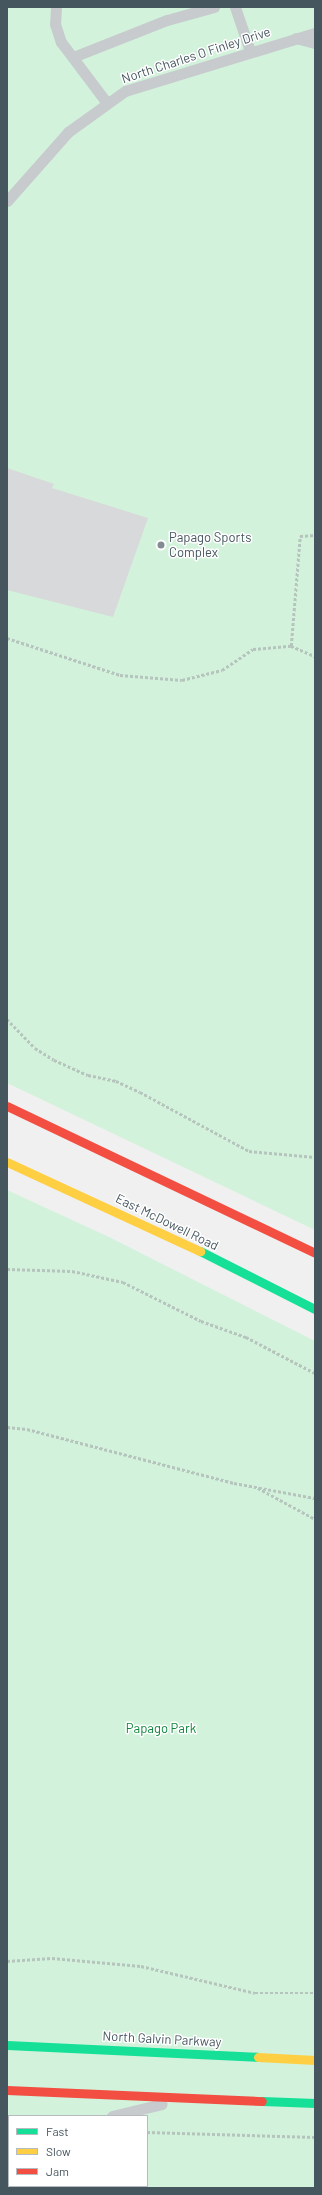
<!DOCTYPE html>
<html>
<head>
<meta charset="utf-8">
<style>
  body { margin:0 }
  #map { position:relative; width:322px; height:2195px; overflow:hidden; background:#f1f0f0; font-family:Barlow,sans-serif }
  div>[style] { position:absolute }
  .green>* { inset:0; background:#d3f2db }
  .building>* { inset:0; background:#d8d9da }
  .path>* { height:2.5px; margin-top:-1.25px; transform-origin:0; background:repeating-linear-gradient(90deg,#b6c4be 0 3px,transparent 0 5px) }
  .lane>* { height:11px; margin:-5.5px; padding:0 5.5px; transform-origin:5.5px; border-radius:5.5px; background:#c7cbce }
  .fast>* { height:9px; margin:-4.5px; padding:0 4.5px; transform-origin:4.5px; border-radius:4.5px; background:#16e098 }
  .slow>* { height:9px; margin:-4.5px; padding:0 4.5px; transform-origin:4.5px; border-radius:4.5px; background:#ffcf43 }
  .jam>* { height:9px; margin:-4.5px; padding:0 4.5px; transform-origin:4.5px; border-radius:4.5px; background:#f24e42 }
  .dots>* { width:11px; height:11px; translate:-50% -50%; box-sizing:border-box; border:2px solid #fff; border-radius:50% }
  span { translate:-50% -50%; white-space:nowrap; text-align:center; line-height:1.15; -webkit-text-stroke:3px #fff; paint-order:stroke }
  .street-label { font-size:13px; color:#46565f }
  .poi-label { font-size:13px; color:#46565f }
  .left { translate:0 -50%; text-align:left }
  .park-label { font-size:13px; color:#0f883d }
  .frame { position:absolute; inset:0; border:8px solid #46565f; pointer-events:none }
  .legend { position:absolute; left:8px; top:2115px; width:140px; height:72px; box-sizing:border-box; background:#fff; border:1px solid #b5bbbf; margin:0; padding:5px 7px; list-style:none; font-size:12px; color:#46565f }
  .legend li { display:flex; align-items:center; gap:8px; height:20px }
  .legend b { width:20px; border:1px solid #b5bbbf }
</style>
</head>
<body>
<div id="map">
  <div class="green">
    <i style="clip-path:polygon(7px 7px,315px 7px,315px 1230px,7px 1083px)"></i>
    <i style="clip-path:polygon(evenodd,7px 1190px,109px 1237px,315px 1341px,315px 2188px,7px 2188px,7px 1190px,9px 2116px,147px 2116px,147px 2186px,9px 2186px,9px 2116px)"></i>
  </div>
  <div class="building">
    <i style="clip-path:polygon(7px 468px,54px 484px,52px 488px,148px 518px,113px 617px,7px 590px)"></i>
  </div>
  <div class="path">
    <i style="left:7px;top:638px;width:119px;rotate:18.1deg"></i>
    <i style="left:120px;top:675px;width:62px;rotate:4.6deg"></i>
    <i style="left:182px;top:680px;width:41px;rotate:-14deg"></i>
    <i style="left:222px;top:670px;width:37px;rotate:-34deg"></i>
    <i style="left:253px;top:649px;width:38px;rotate:-5deg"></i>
    <i style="left:291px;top:646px;width:26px;rotate:23deg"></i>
    <i style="left:291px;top:646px;width:110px;rotate:-85.3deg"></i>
    <i style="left:300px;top:536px;width:15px;rotate:-4deg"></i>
    <i style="left:7px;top:1019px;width:40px;rotate:46deg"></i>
    <i style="left:35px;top:1048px;width:22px;rotate:32deg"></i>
    <i style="left:54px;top:1060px;width:37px;rotate:24deg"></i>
    <i style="left:88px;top:1075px;width:29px;rotate:12deg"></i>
    <i style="left:116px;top:1081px;width:26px;rotate:25deg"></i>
    <i style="left:140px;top:1092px;width:124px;rotate:28.4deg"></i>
    <i style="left:249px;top:1151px;width:66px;rotate:5.2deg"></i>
    <i style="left:7px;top:1269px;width:65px;rotate:1.8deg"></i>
    <i style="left:72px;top:1271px;width:52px;rotate:12.2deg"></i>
    <i style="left:123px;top:1282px;width:87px;rotate:26.6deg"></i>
    <i style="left:201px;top:1321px;width:48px;rotate:19.6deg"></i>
    <i style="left:246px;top:1337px;width:78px;rotate:27.6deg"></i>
    <i style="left:7px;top:1427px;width:20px;rotate:6deg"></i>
    <i style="left:27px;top:1429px;width:214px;rotate:14.6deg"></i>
    <i style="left:234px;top:1483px;width:82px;rotate:10.5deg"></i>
    <i style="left:258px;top:1488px;width:65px;rotate:28.5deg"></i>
    <i style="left:7px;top:1961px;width:45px;rotate:-3.8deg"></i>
    <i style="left:52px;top:1958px;width:89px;rotate:5.1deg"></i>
    <i style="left:141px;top:1966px;width:117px;rotate:13.3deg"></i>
    <i style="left:255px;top:1993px;width:60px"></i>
    <i style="left:147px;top:2132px;width:168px;rotate:1.7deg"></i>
    <i style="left:7px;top:2138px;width:2px"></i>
  </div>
  <div class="lane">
    <i style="left:56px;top:7px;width:17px;rotate:93deg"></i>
    <i style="left:55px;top:24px;width:19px;rotate:72deg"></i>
    <i style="left:61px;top:42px;width:76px;rotate:53deg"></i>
    <i style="left:235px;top:7px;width:46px;rotate:71.2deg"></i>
    <i style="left:296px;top:38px;width:20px;rotate:15deg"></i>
    <i style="left:73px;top:57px;width:101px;rotate:-21.5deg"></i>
    <i style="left:167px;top:20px;width:49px;rotate:-15.5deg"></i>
    <i style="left:7px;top:201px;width:92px;rotate:-48.5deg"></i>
    <i style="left:68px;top:132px;width:70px;rotate:-35.7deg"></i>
    <i style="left:125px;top:91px;width:199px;rotate:-17deg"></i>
    <i style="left:112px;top:2116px;width:51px;rotate:-13.5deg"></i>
    <i style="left:46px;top:2188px;width:2px;rotate:-63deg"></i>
  </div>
  <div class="fast">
    <i style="left:200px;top:1251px;width:129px;rotate:26.8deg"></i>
    <i style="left:7px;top:2045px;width:251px;rotate:2.7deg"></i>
    <i style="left:262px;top:2101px;width:53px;rotate:2.2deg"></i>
  </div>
  <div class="slow">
    <i style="left:7px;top:1162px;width:213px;rotate:24.8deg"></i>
    <i style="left:258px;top:2057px;width:57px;rotate:3deg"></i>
  </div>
  <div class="jam">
    <i style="left:7px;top:1106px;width:341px;rotate:25.5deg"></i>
    <i style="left:7px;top:2090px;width:255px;rotate:2.5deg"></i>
  </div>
  <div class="dots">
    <i style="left:161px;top:545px;background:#828c92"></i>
  </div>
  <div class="street-label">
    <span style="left:196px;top:55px;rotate:-18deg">North Charles O Finley Drive</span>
    <span style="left:167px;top:1222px;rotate:26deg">East McDowell Road</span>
    <span style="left:162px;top:2039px;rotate:3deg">North Galvin Parkway</span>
  </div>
  <div class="poi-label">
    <span class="left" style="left:169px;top:545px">Papago Sports<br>Complex</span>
  </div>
  <div class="park-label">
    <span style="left:161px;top:1728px">Papago Park</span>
  </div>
  <div class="frame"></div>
  <ul class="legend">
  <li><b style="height:5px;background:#16e098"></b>Fast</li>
  <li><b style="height:5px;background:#ffcf43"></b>Slow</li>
  <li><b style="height:5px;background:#f24e42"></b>Jam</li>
  </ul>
</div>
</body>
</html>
